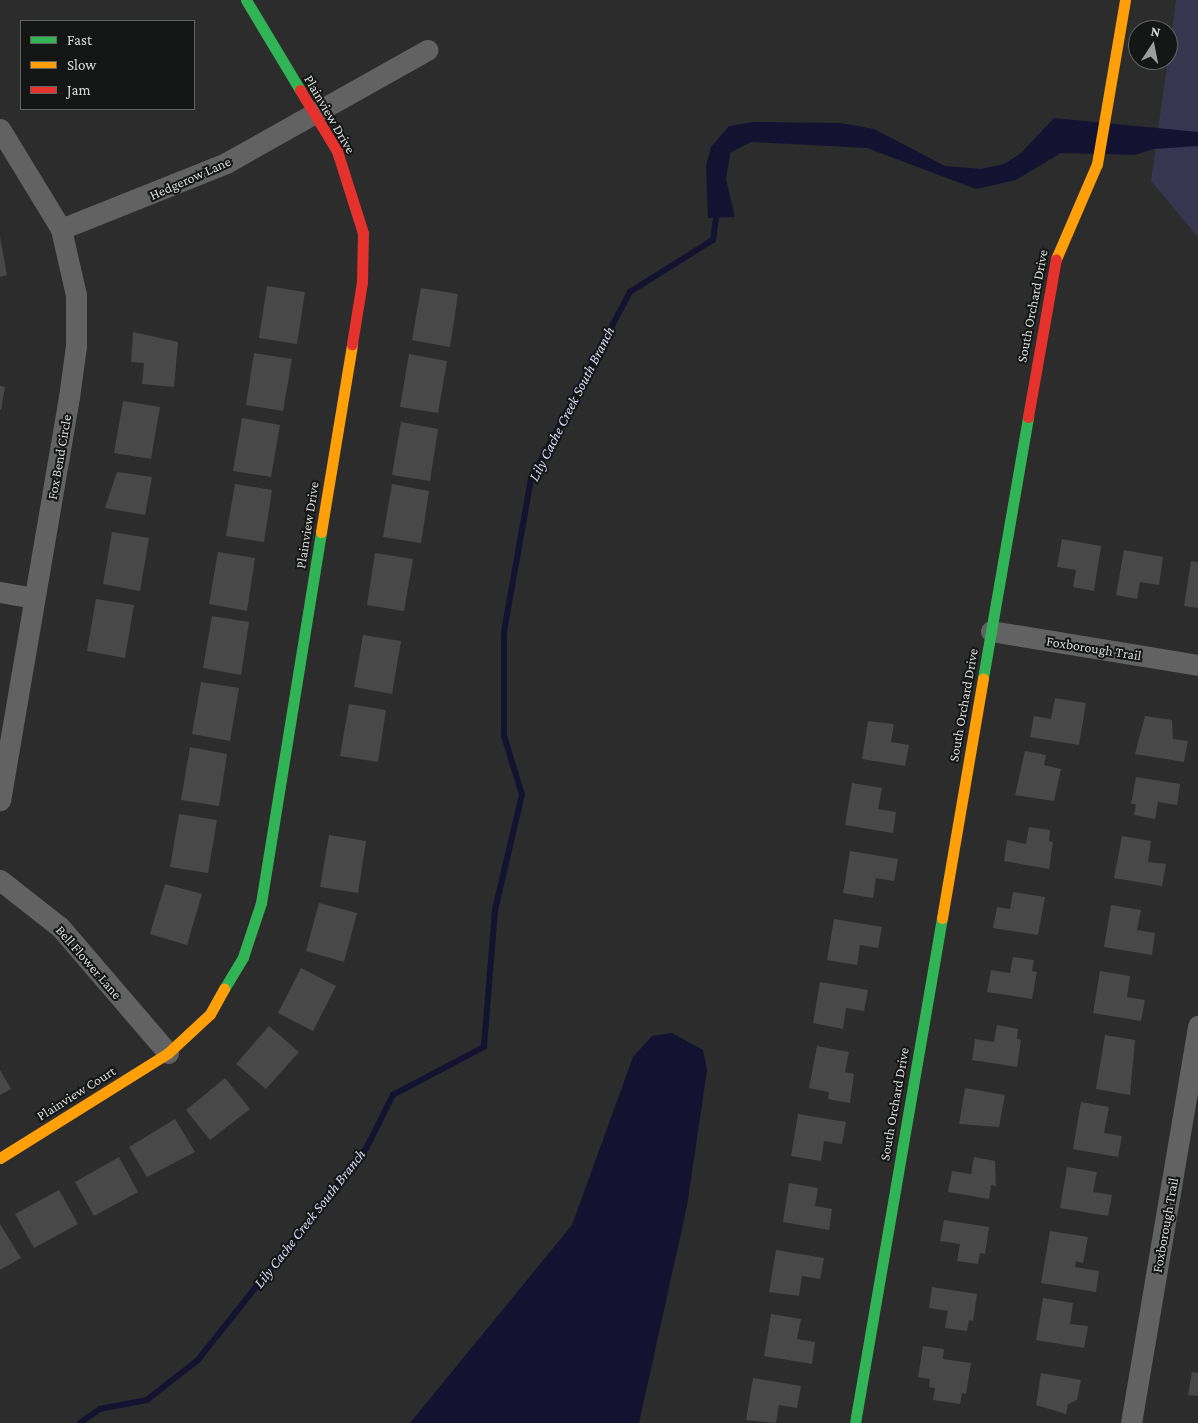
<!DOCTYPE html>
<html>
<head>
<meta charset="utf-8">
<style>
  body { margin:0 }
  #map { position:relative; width:1198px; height:1423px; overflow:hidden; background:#2c2c2c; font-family:"Crimson Pro",serif }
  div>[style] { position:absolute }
  .green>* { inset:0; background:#363650 }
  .water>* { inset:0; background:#141231 }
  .stream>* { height:5.5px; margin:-2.75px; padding:0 2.75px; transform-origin:2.75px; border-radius:2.75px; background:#141231 }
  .building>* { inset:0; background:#484848 }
  .street>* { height:21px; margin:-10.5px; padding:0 10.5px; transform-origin:10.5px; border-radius:10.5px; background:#626262 }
  .fast>* { height:11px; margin:-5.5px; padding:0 5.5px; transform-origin:5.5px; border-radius:5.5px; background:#30b455 }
  .slow>* { height:11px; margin:-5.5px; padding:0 5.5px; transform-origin:5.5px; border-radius:5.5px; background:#ff9f0a }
  .jam>* { height:11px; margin:-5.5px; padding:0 5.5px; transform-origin:5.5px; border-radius:5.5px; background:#e5322d }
  span { translate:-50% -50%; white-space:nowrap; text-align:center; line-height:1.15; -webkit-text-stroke:4px #141515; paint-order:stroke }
  .street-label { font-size:14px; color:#d9dbda }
  .water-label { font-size:15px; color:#d7d8f4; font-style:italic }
  .legend { position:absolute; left:20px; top:20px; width:175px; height:90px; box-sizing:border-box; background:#141515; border:1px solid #636464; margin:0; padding:6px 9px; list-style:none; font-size:15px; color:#d9dbda }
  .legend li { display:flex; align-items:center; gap:10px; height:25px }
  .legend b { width:25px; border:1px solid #636464 }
  .north { position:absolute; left:1128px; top:20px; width:50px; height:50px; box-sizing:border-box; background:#141515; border:1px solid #636464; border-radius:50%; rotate:11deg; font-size:14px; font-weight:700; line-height:20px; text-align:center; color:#d9dbda }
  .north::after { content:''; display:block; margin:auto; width:18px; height:22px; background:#9c9e9d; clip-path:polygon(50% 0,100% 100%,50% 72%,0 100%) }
</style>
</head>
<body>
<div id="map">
  <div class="green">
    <i style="clip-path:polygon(1176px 0,1198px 0,1198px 237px,1151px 181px)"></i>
  </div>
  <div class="water">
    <i style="clip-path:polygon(1054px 118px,1198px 132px,1198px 146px,1154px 149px,1134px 155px,1061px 153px,1016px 180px,976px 189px,867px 148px,751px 142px,730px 153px,723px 167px,735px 217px,708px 218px,706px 166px,711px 147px,729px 126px,753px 122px,841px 123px,874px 129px,945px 166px,981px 169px,1004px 164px,1021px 153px)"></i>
    <i style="clip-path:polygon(672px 1033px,703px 1050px,707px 1070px,687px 1206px,639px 1423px,410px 1423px,572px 1225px,633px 1057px,652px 1036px)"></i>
  </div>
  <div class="stream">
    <i style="left:723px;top:178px;width:23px;rotate:-80deg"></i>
    <i style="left:80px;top:1423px;width:24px;rotate:-35deg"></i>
    <i style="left:100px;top:1409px;width:48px;rotate:-10.8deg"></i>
    <i style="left:147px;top:1400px;width:65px;rotate:-38.1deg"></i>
    <i style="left:198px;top:1360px;width:270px;rotate:-51.5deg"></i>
    <i style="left:366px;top:1149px;width:60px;rotate:-63.4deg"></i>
    <i style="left:393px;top:1095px;width:103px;rotate:-27.8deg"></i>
    <i style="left:484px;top:1047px;width:137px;rotate:-85.4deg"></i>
    <i style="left:495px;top:910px;width:118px;rotate:-76.8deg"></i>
    <i style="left:522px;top:795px;width:62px;rotate:-107deg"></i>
    <i style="left:504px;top:736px;width:104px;rotate:-90deg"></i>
    <i style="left:504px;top:632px;width:155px;rotate:-80deg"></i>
    <i style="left:531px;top:479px;width:212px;rotate:-62.1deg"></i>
    <i style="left:630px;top:292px;width:98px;rotate:-32.1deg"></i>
    <i style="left:713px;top:240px;width:28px;rotate:-82deg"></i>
  </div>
  <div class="building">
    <i style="clip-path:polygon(0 237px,7px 275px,0 277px)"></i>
    <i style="clip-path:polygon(267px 286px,305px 292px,297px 344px,259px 338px)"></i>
    <i style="clip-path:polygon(421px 288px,458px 294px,450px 347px,412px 340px)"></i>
    <i style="clip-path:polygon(133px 332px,178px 342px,174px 387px,142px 384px,144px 363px,131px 362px)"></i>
    <i style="clip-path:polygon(254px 353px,292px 359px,283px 411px,246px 405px)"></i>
    <i style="clip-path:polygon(409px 354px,447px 361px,438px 413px,400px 407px)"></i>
    <i style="clip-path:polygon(0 386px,5px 387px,1px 410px,0 410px)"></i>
    <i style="clip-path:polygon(123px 401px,160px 407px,151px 459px,114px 453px)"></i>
    <i style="clip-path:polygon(242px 418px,280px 425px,271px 477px,233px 471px)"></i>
    <i style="clip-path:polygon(401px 422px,438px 429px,430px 481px,392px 475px)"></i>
    <i style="clip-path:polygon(117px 472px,152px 477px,145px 515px,105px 508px)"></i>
    <i style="clip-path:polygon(235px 484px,272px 490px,264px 542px,226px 536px)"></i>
    <i style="clip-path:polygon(392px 484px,429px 491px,421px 543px,383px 537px)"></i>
    <i style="clip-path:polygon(112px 532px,149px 538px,140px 591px,103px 584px)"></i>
    <i style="clip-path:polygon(1062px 539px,1101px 546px,1094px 591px,1073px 587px,1076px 570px,1057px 567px)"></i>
    <i style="clip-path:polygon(1124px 550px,1163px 557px,1159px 585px,1140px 582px,1137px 599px,1116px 595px)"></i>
    <i style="clip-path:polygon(218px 552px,255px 558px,247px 611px,209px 604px)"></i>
    <i style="clip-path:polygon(375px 553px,413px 559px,404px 611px,367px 605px)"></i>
    <i style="clip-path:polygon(1191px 561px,1198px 562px,1198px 608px,1184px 606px)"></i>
    <i style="clip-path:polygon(96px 599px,134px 605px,125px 658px,87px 651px)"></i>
    <i style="clip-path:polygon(212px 616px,249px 622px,241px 675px,203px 668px)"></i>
    <i style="clip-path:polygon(363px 635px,401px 641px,392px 694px,354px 687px)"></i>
    <i style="clip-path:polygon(201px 682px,239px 688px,230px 741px,192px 734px)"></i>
    <i style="clip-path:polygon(1055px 698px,1086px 703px,1079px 745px,1030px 737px,1034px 716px,1051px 719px)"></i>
    <i style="clip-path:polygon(349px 704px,386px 710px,378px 762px,340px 756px)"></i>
    <i style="clip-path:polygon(1145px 716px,1172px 720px,1173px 739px,1188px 741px,1184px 762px,1135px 754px)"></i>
    <i style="clip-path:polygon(868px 721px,894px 724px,891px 742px,909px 745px,905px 766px,862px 759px)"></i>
    <i style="clip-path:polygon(190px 747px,227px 754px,219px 806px,181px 800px)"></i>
    <i style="clip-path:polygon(1025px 751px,1046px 755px,1044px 765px,1061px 769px,1054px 801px,1015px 795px)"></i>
    <i style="clip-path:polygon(1136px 777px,1180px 784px,1177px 805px,1158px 802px,1155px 819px,1134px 815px,1136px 804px,1131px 804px)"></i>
    <i style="clip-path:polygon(852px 783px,882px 788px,878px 809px,896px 812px,893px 833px,845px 825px)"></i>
    <i style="clip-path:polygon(179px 814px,217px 820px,208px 873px,170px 867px)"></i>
    <i style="clip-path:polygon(1029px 827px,1050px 830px,1049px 841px,1053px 842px,1049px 869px,1004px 861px,1007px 840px,1026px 844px)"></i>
    <i style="clip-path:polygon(329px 835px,366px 841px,358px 893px,320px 887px)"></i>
    <i style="clip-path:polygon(1122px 836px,1151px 841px,1148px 862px,1166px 864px,1162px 886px,1114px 878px)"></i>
    <i style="clip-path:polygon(850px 851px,898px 859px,894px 881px,876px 878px,873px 898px,843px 893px)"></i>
    <i style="clip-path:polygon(165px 884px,202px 894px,187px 945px,150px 934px)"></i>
    <i style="clip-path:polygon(1013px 892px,1045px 897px,1038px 935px,993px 928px,997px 907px,1010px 909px)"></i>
    <i style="clip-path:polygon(319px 903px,357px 913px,344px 962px,306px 951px)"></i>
    <i style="clip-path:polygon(1111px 905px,1141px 910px,1137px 930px,1155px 933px,1152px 955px,1104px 947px)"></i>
    <i style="clip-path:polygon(834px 919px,882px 927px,878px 948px,860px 945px,857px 965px,827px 960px)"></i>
    <i style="clip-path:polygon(1013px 957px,1034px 960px,1032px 971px,1037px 972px,1032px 999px,987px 992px,991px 970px,1010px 973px)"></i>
    <i style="clip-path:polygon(301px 968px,336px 986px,313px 1031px,278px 1013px)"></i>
    <i style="clip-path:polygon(1100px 971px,1130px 976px,1127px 997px,1145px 1000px,1141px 1021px,1093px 1013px)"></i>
    <i style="clip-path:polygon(820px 982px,868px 990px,864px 1011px,846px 1008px,843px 1029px,813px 1023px)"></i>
    <i style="clip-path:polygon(997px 1025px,1018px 1029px,1017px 1039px,1021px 1040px,1017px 1067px,972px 1060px,975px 1039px,994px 1042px)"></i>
    <i style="clip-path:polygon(269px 1026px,299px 1052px,266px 1089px,236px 1064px)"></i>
    <i style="clip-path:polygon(1105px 1035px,1135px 1040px,1130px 1095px,1096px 1089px)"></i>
    <i style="clip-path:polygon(817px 1046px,849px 1052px,845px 1072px,854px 1074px,850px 1103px,828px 1099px,829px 1092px,809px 1088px)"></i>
    <i style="clip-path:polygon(0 1070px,11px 1089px,0 1095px)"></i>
    <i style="clip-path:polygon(225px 1078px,250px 1109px,210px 1140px,186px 1110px)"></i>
    <i style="clip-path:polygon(965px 1088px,1005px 1095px,999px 1127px,959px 1124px)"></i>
    <i style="clip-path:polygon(1081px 1102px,1109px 1107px,1104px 1133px,1122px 1136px,1118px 1157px,1073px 1149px)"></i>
    <i style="clip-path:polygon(798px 1114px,846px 1122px,842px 1144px,824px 1141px,821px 1161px,791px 1156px)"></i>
    <i style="clip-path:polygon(175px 1119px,195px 1152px,147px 1177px,129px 1147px)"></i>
    <i style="clip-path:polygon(119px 1157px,138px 1192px,94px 1216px,75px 1182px)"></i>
    <i style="clip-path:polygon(974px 1157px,995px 1161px,996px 1186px,991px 1185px,989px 1199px,948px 1192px,952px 1171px,971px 1174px)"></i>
    <i style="clip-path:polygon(1067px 1167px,1097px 1172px,1093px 1192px,1112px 1195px,1108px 1216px,1060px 1208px)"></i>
    <i style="clip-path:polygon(789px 1183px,818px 1188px,815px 1206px,832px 1209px,829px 1230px,783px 1222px)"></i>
    <i style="clip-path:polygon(59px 1190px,78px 1224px,34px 1248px,15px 1214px)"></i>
    <i style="clip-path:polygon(944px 1220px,989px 1227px,985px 1254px,980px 1253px,978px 1264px,957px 1261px,960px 1244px,940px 1241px)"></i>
    <i style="clip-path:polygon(0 1224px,21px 1258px,0 1270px)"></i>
    <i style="clip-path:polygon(1050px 1231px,1088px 1237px,1083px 1263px,1076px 1261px,1075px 1267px,1099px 1271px,1096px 1292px,1041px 1283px)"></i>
    <i style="clip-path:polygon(776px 1250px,824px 1258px,820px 1279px,802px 1276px,799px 1296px,769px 1292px)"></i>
    <i style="clip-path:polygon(932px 1287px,977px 1294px,973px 1321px,969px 1320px,967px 1331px,945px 1328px,948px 1311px,929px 1308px)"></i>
    <i style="clip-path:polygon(1043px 1298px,1073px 1303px,1070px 1324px,1088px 1326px,1084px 1348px,1036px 1340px)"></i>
    <i style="clip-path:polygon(771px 1314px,801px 1319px,797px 1339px,815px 1342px,812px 1364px,764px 1356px)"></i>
    <i style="clip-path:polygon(923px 1346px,944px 1349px,943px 1359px,971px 1363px,966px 1394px,962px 1393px,960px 1404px,933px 1400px,935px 1388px,929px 1387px,930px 1379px,918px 1377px)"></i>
    <i style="clip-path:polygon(1192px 1372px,1198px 1373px,1198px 1396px,1188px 1395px)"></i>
    <i style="clip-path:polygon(1041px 1373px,1081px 1380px,1077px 1400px,1068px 1404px,1066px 1414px,1036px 1405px)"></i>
    <i style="clip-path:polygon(753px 1378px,801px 1386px,797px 1408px,779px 1405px,776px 1423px,746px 1420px)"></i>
  </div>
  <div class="street">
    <i style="left:0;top:129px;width:117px;rotate:58.6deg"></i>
    <i style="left:61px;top:229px;width:68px;rotate:77.2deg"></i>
    <i style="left:76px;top:295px;width:51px;rotate:90deg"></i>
    <i style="left:76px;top:346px;width:51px;rotate:97.8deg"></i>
    <i style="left:69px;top:397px;width:409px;rotate:99.7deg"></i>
    <i style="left:61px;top:229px;width:178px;rotate:-21.8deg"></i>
    <i style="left:226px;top:163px;width:231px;rotate:-29.3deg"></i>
    <i style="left:0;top:592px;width:34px;rotate:10deg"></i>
    <i style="left:991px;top:631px;width:210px;rotate:9.3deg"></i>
    <i style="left:0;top:880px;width:76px;rotate:38.1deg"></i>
    <i style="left:60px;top:927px;width:166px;rotate:49.4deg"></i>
    <i style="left:1131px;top:1423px;width:403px;rotate:-80.4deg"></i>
  </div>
  <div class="fast">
    <i style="left:246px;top:0;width:105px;rotate:59deg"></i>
    <i style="left:983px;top:678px;width:265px;rotate:-80.2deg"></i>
    <i style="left:224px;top:989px;width:37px;rotate:-59deg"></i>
    <i style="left:243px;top:957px;width:57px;rotate:-71.6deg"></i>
    <i style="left:261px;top:903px;width:376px;rotate:-80.8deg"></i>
    <i style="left:855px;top:1423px;width:512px;rotate:-80.23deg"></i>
  </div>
  <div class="slow">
    <i style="left:1056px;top:259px;width:103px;rotate:-66.7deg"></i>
    <i style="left:1097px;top:164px;width:166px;rotate:-80.3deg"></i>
    <i style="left:321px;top:532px;width:191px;rotate:-80.6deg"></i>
    <i style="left:942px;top:918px;width:243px;rotate:-80.3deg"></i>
    <i style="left:0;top:1158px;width:198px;rotate:-32deg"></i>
    <i style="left:168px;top:1053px;width:57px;rotate:-42.9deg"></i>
    <i style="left:210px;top:1014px;width:29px;rotate:-61deg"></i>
  </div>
  <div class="jam">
    <i style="left:300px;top:90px;width:71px;rotate:58.8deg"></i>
    <i style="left:337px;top:151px;width:86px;rotate:72.4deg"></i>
    <i style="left:363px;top:233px;width:49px;rotate:91.2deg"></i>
    <i style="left:362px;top:282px;width:63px;rotate:99.2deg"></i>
    <i style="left:1028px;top:417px;width:160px;rotate:-80deg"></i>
  </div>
  <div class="street-label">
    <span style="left:330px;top:114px;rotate:60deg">Plainview Drive</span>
    <span style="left:190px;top:178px;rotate:-24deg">Hedgerow Lane</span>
    <span style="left:1032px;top:306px;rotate:-79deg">South Orchard Drive</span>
    <span style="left:59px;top:457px;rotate:-80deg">Fox Bend Circle</span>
    <span style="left:307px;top:525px;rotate:-81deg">Plainview Drive</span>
    <span style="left:1094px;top:648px;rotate:9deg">Foxborough Trail</span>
    <span style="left:963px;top:705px;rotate:-80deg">South Orchard Drive</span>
    <span style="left:89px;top:962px;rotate:49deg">Bell Flower Lane</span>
    <span style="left:76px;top:1093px;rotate:-32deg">Plainview Court</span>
    <span style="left:894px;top:1104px;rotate:-80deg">South Orchard Drive</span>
    <span style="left:1165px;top:1225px;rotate:-80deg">Foxborough Trail</span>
  </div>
  <div class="water-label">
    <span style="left:572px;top:404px;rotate:-63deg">Lily Cache Creek South Branch</span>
    <span style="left:310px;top:1219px;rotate:-52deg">Lily Cache Creek South Branch</span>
  </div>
  <ul class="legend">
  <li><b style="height:6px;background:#30b455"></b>Fast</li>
  <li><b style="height:6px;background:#ff9f0a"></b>Slow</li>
  <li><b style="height:6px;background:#e5322d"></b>Jam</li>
  </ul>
  <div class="north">N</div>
</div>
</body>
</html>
